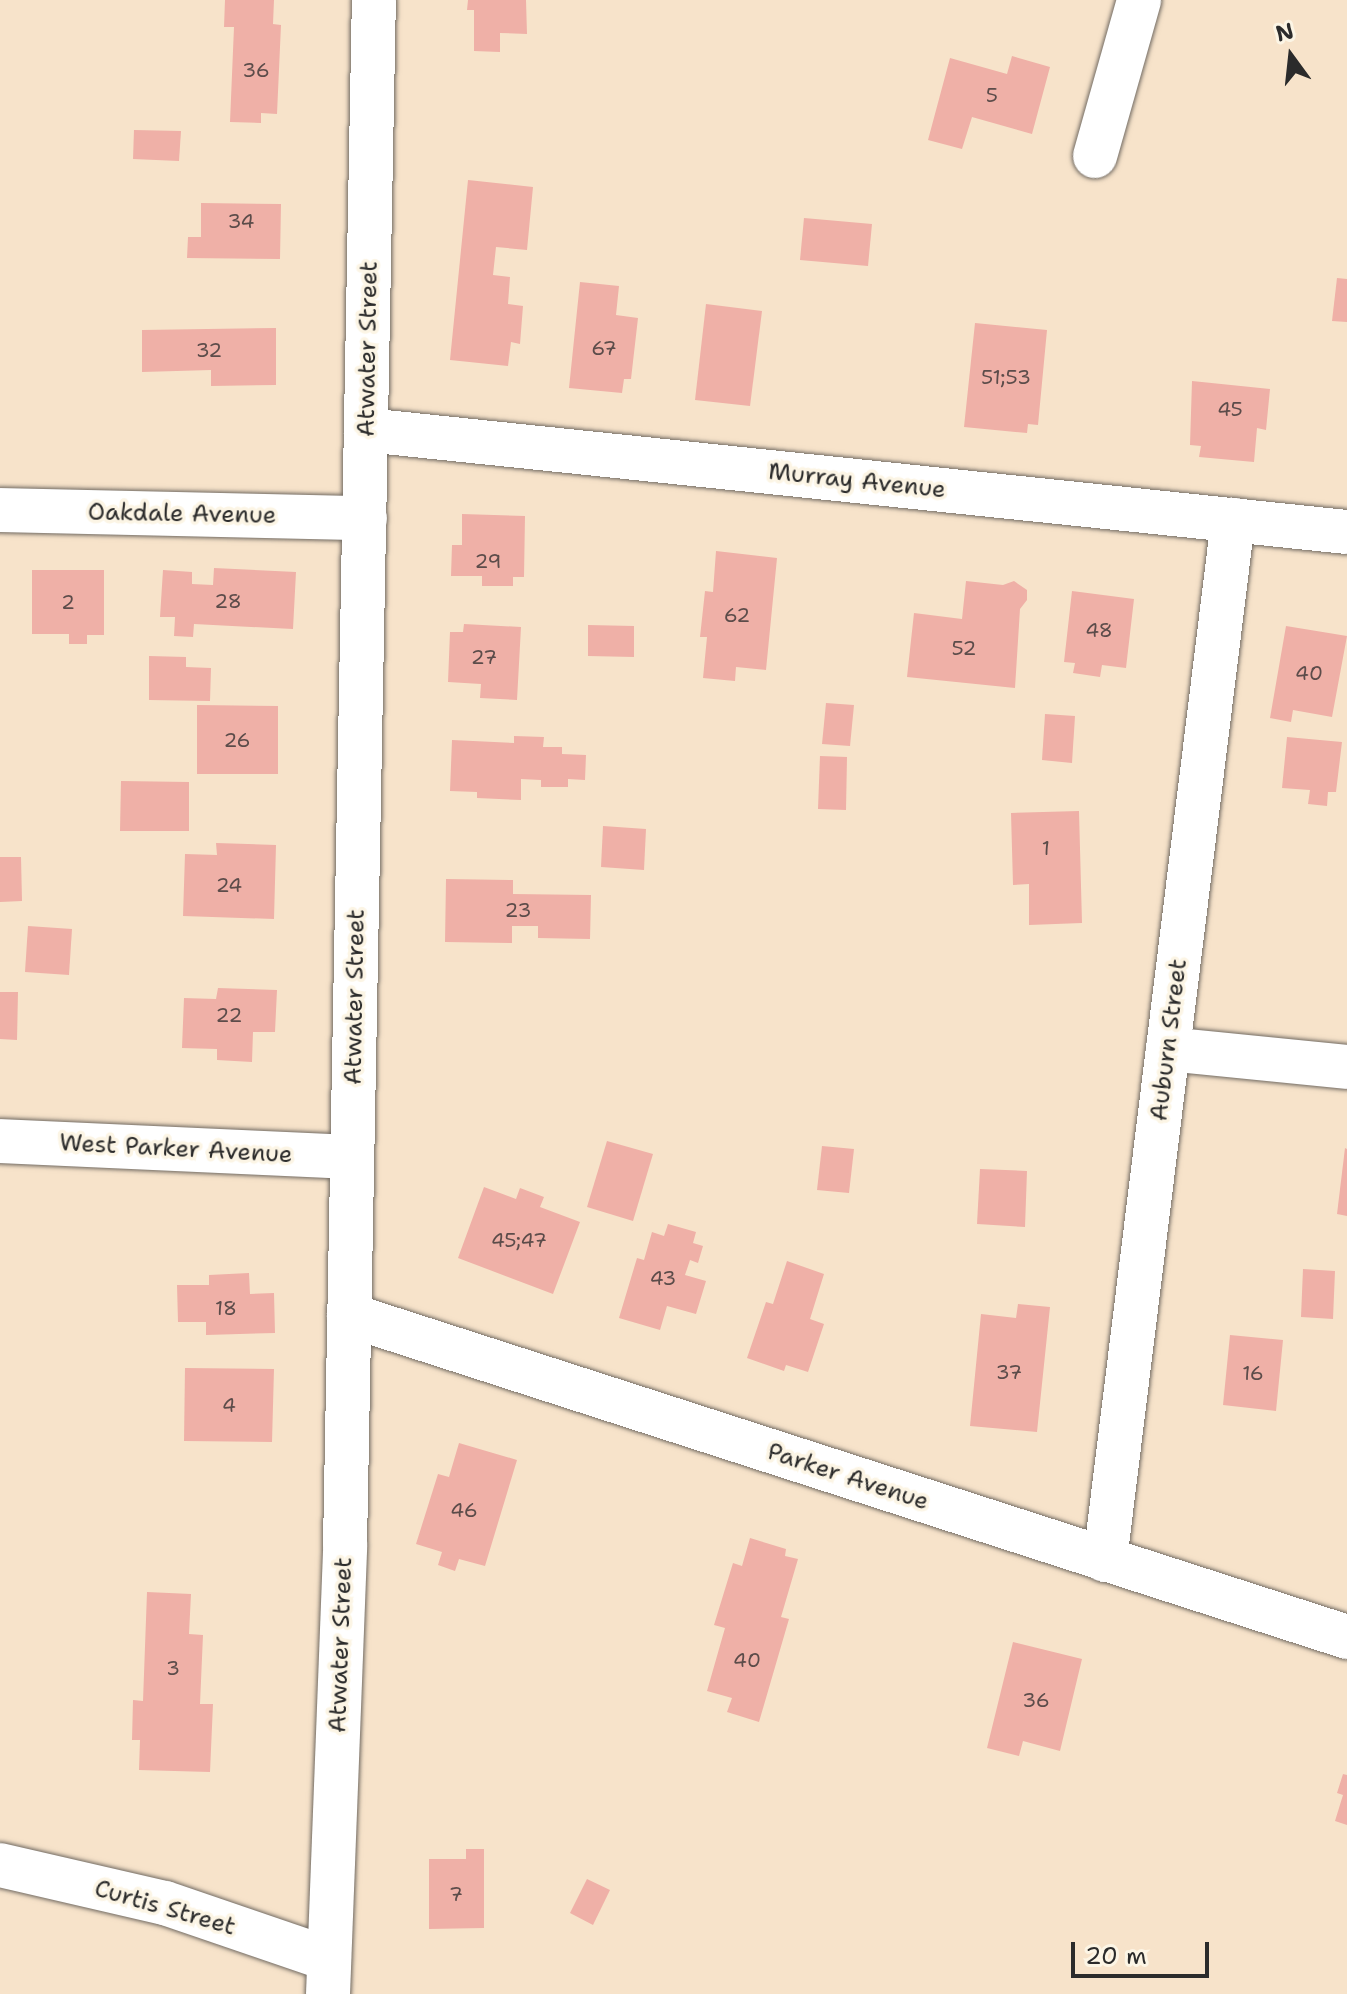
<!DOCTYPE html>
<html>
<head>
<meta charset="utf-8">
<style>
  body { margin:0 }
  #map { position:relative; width:1347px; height:1994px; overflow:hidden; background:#f7e3ca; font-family:"Shantell Sans",sans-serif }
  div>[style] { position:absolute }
  .building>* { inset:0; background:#efb0a7 }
  .roads { filter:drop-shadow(0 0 2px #726b63) drop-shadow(0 0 2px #726b63) }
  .minor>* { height:44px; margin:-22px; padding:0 22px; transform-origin:22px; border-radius:22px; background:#fff }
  span { translate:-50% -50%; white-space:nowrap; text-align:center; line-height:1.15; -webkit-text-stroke:7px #fcf5e5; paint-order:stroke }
  .number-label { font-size:20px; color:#5c4c4a }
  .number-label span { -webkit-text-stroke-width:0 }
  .street-label { font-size:24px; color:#2b2b2b }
  .north { position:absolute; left:1251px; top:16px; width:80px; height:80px; -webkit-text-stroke:6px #fcf5e5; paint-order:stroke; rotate:345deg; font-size:22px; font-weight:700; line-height:32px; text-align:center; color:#2b2b2b }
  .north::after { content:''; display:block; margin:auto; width:28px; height:36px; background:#2b2b2b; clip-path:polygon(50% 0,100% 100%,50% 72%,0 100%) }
  .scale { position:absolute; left:1071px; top:1942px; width:138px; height:36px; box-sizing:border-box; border:4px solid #2b2b2b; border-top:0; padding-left:10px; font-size:24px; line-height:28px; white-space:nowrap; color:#2b2b2b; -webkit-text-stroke:6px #fcf5e5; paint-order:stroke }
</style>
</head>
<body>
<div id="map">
  <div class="building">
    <i style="clip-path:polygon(225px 0,274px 0,273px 24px,281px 25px,277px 114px,261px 113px,261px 123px,230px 122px,234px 27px,224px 27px)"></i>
    <i style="clip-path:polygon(468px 0,526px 0,527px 34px,500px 33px,500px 52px,474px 51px,474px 10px,467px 10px)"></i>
    <i style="clip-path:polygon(1012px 56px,1050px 67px,1032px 134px,972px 117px,962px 149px,928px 140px,950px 58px,1007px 74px)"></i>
    <i style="clip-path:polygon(134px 130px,181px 131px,179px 161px,133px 159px)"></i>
    <i style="clip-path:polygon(468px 180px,533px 187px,527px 250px,496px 247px,493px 275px,510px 277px,508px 304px,523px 306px,520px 344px,511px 342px,508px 366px,450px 360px)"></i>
    <i style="clip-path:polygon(201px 203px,281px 204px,280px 259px,187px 258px,188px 237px,201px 237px)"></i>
    <i style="clip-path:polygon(804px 218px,872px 224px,868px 266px,800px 260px)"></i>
    <i style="clip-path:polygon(1337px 278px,1347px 279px,1347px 322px,1332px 321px)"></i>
    <i style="clip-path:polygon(580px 282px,619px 286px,616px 315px,638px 318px,631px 379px,624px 379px,622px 393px,569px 388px)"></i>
    <i style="clip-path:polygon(706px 304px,762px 311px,750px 406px,695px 400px)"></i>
    <i style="clip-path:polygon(975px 323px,1047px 330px,1038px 425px,1028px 424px,1027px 433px,964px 427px)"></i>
    <i style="clip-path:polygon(276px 328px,276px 385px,211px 386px,211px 370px,142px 372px,142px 330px)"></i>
    <i style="clip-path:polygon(1192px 381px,1270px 389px,1266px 430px,1257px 428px,1254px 462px,1199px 457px,1201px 446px,1190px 445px)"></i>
    <i style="clip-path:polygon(462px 514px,525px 516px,524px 577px,513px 577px,513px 586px,482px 586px,482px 576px,451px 576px,452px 545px,462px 545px)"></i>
    <i style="clip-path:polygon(716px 551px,777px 558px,766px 670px,736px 667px,735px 681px,703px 678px,707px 637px,700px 637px,705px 591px,713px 592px)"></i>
    <i style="clip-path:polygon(214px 568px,296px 572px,293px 629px,194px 624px,193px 637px,174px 636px,175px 617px,160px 617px,163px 570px,192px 572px,192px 584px,213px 585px)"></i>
    <i style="clip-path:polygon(32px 570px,104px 570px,104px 635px,87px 635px,87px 644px,69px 644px,69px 634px,32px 634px)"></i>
    <i style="clip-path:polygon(966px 581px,1003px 585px,1014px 581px,1027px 590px,1027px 600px,1020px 609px,1015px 688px,907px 677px,914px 613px,962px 619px)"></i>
    <i style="clip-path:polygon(1072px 591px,1134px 599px,1126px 668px,1102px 665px,1100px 677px,1073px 673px,1075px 663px,1064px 662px)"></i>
    <i style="clip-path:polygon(464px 624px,521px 627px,517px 700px,480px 698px,481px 684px,448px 682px,450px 632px,463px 632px)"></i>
    <i style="clip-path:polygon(588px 625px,634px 626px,634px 657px,588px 656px)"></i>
    <i style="clip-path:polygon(1286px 626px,1347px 636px,1332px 717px,1293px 710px,1291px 722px,1270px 718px)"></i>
    <i style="clip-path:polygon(149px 656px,186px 657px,186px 667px,211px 668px,210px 701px,149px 700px)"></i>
    <i style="clip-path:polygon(826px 703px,854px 705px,850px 746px,822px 744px)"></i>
    <i style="clip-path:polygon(197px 705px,278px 706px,278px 774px,197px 774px)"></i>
    <i style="clip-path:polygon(1045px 714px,1075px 716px,1072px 763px,1042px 760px)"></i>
    <i style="clip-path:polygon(514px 736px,544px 737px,543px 747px,562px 747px,562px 754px,586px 755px,585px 780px,568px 779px,568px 787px,541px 787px,541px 780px,521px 779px,521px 800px,477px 798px,477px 792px,450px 791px,452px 740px,514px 743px)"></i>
    <i style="clip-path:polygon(1287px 737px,1342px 742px,1336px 792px,1328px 792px,1327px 806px,1308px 804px,1310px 790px,1282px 788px)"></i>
    <i style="clip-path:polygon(820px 756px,847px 757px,846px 810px,818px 809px)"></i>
    <i style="clip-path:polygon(121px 781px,189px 782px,189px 831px,120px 831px)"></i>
    <i style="clip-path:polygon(1079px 811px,1082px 923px,1029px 925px,1029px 884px,1013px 885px,1011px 813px)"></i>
    <i style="clip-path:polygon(603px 826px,646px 829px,644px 870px,601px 867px)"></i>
    <i style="clip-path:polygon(216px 843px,276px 845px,274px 919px,183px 916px,185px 854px,217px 855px)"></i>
    <i style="clip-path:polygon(0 857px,21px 857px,22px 901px,0 902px)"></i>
    <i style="clip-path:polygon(446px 879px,513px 880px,513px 894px,591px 895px,590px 939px,538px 938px,538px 926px,512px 926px,512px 943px,445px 942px)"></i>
    <i style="clip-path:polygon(28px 926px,72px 929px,69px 975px,25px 972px)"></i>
    <i style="clip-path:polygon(218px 988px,277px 990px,275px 1032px,253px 1032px,252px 1062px,217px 1060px,217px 1049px,182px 1048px,184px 998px,216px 999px)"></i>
    <i style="clip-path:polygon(0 992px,18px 992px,17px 1040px,0 1039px)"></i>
    <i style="clip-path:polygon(607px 1141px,653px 1154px,633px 1221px,587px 1207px)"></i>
    <i style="clip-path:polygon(822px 1146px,854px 1149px,849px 1193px,817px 1190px)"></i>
    <i style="clip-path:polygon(1345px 1148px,1347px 1149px,1347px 1216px,1337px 1214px)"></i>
    <i style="clip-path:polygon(980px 1169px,1027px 1171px,1025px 1227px,977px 1224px)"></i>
    <i style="clip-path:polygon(484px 1187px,516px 1199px,520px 1188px,544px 1197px,540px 1207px,580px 1222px,553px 1294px,458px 1258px)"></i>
    <i style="clip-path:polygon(668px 1224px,696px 1232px,693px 1243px,703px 1246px,698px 1263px,690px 1260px,685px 1275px,706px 1281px,696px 1314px,667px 1306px,660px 1330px,619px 1318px,637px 1258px,644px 1260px,652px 1232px,664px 1236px)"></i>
    <i style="clip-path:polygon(787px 1261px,824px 1274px,810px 1319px,824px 1324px,808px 1372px,786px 1365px,784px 1371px,747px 1358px,766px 1302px,773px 1304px)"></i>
    <i style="clip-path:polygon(1303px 1269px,1335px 1271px,1333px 1319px,1301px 1317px)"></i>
    <i style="clip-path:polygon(249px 1273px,250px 1294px,274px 1293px,275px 1333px,206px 1335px,206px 1322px,178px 1322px,177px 1285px,209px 1285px,209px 1275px)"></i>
    <i style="clip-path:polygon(1018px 1304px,1050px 1307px,1037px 1432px,970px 1426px,981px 1314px,1016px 1318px)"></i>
    <i style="clip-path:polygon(1230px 1335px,1283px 1340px,1276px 1411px,1223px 1405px)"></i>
    <i style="clip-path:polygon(185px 1368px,274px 1369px,272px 1442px,184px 1441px)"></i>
    <i style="clip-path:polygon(459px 1443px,517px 1460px,485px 1566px,459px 1559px,455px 1571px,438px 1565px,442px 1552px,416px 1544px,438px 1474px,449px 1477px)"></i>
    <i style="clip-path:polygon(750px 1538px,786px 1549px,785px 1556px,798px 1559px,781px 1617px,789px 1619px,759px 1722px,727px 1712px,732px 1698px,707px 1691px,725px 1628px,714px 1625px,733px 1563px,742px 1566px)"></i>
    <i style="clip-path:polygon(147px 1592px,191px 1594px,189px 1634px,203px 1635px,200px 1704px,213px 1704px,210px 1772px,139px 1770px,140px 1740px,132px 1740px,133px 1700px,143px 1701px)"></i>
    <i style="clip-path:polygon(1013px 1642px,1082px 1659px,1060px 1751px,1023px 1741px,1019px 1756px,987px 1748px)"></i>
    <i style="clip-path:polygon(1343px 1774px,1347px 1775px,1347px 1825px,1335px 1821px,1343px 1795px,1337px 1793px)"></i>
    <i style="clip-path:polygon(466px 1849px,484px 1849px,484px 1928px,429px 1929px,429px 1859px,466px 1859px)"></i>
    <i style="clip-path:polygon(587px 1879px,610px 1890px,593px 1925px,570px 1913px)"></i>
  </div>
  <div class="roads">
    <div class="minor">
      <i style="left:1095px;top:156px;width:162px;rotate:-74.2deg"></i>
      <i style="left:366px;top:430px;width:986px;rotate:5.94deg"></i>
      <i style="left:0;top:510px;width:365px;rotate:1.3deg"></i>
      <i style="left:1168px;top:1049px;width:180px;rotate:5.7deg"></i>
      <i style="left:0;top:1141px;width:352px;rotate:2.6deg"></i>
      <i style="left:349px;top:1315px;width:1049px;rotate:17.88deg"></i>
      <i style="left:1105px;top:1560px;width:1048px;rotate:-82.98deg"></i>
      <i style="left:0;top:1865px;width:169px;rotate:13deg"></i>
      <i style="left:165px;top:1903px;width:173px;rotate:18.9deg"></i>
      <i style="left:328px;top:1994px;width:448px;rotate:-87.8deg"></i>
      <i style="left:345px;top:1546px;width:1546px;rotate:-88.93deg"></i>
    </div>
  </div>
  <div class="number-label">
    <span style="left:256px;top:70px">36</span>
    <span style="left:992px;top:95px">5</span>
    <span style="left:241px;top:221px">34</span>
    <span style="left:604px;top:348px">67</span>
    <span style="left:209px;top:350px">32</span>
    <span style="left:1006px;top:377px">51;53</span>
    <span style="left:1230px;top:409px">45</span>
    <span style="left:488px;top:561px">29</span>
    <span style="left:228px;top:601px">28</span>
    <span style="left:68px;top:602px">2</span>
    <span style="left:737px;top:615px">62</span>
    <span style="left:1099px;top:630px">48</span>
    <span style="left:964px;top:648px">52</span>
    <span style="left:484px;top:657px">27</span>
    <span style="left:1309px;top:673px">40</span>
    <span style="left:237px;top:740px">26</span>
    <span style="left:1046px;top:848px">1</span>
    <span style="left:229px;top:885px">24</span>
    <span style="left:518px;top:910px">23</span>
    <span style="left:229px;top:1015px">22</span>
    <span style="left:519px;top:1240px">45;47</span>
    <span style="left:663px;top:1278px">43</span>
    <span style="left:226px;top:1308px">18</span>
    <span style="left:1009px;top:1372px">37</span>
    <span style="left:1253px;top:1373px">16</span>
    <span style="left:229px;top:1405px">4</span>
    <span style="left:464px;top:1510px">46</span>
    <span style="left:747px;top:1660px">40</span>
    <span style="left:173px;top:1668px">3</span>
    <span style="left:1036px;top:1700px">36</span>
    <span style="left:456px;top:1894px">7</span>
  </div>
  <div class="street-label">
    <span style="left:368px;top:349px;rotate:-89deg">Atwater Street</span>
    <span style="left:857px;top:481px;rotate:6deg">Murray Avenue</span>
    <span style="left:182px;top:514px;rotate:1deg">Oakdale Avenue</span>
    <span style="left:355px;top:997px;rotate:-89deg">Atwater Street</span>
    <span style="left:1169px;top:1040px;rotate:-83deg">Auburn Street</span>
    <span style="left:176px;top:1149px;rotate:3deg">West Parker Avenue</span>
    <span style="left:848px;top:1477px;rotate:18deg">Parker Avenue</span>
    <span style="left:341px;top:1645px;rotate:-88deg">Atwater Street</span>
    <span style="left:165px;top:1908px;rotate:16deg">Curtis Street</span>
  </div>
  <div class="north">N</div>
  <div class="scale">20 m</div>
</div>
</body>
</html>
